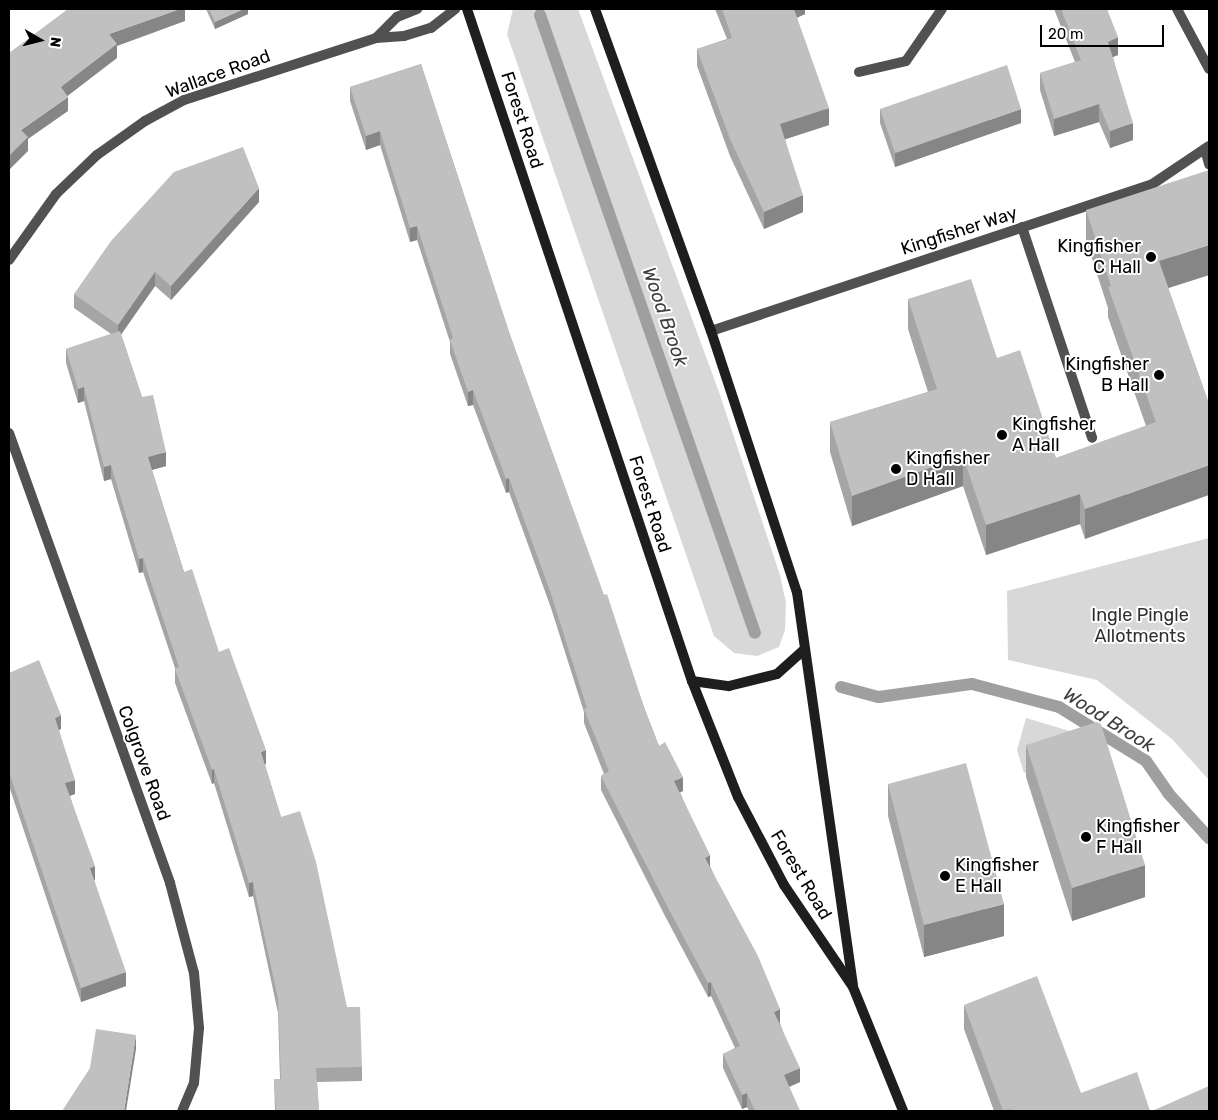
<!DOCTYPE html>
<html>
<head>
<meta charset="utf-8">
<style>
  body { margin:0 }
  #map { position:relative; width:1218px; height:1120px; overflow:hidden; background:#fff; font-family:Rubik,sans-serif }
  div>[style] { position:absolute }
  .green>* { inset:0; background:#d8d8d8 }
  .stream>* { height:12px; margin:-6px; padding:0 6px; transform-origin:6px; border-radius:6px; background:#9f9f9f }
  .service>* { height:10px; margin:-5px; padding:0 5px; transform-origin:5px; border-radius:5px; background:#515151 }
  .minor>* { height:10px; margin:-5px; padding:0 5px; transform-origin:5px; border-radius:5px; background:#515151 }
  .secondary>* { height:10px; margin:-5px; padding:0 5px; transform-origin:5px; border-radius:5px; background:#1e1e1e }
  .wall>* { inset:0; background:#a5a5a5 }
  .shaded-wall>* { inset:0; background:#868686 }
  .building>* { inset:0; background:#c0c0c0 }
  .dots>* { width:14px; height:14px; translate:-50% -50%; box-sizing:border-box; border:2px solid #fff; border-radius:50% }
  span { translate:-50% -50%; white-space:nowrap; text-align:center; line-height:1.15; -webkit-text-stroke:4px #fff; paint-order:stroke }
  .street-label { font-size:18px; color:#000 }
  .poi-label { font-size:18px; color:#000 }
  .right { translate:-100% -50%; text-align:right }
  .left { translate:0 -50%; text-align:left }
  .park-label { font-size:18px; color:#2f2f2f }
  .water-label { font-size:19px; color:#404040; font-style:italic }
  .frame { position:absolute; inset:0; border:10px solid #000; pointer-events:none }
  .north { position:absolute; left:15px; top:15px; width:50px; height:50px; -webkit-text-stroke:4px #fff; paint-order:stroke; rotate:98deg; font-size:14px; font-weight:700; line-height:20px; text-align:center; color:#000 }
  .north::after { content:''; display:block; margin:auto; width:18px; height:22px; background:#000; clip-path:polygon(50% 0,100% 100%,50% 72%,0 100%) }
  .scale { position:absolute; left:1040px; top:25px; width:124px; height:22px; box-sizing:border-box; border:2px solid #000; border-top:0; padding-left:6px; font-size:15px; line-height:18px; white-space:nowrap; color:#000; -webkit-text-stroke:4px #fff; paint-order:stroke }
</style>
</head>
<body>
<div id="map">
  <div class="green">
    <i style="clip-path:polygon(513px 9px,578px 9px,719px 392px,780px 575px,786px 603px,785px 630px,779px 647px,757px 656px,734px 653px,714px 636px,507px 34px)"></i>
    <i style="clip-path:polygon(1209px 538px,1209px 780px,1172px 739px,1097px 680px,1008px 660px,1007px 591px)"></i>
    <i style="clip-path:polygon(1026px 718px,1073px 732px,1100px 749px,1024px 773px,1017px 750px)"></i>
  </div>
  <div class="stream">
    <i style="left:540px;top:15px;width:654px;rotate:70.82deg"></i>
    <i style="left:841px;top:687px;width:39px;rotate:15deg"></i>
    <i style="left:879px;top:697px;width:94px;rotate:-8deg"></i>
    <i style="left:972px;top:684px;width:90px;rotate:14.8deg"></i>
    <i style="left:1059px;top:707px;width:102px;rotate:31.8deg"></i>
    <i style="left:1146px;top:761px;width:39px;rotate:55deg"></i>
    <i style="left:1168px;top:793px;width:61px;rotate:47.7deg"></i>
  </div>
  <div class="service">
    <i style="left:1205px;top:149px;width:16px;rotate:75deg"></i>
    <i style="left:1022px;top:227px;width:222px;rotate:71.6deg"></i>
  </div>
  <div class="minor">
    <i style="left:1177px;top:9px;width:68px;rotate:61.9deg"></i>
    <i style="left:376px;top:38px;width:30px;rotate:-45deg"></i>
    <i style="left:397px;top:17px;width:22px;rotate:-22deg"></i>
    <i style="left:859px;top:72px;width:48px;rotate:-13.2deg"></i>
    <i style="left:906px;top:61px;width:63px;rotate:-55.3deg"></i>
    <i style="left:9px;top:260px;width:81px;rotate:-54.5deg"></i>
    <i style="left:56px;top:194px;width:57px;rotate:-43.6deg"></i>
    <i style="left:97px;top:155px;width:59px;rotate:-35.3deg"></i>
    <i style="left:145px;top:121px;width:44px;rotate:-28.3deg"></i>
    <i style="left:184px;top:100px;width:202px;rotate:-17.9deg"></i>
    <i style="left:376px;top:38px;width:28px;rotate:-4deg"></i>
    <i style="left:404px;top:36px;width:28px;rotate:-17deg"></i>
    <i style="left:431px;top:28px;width:31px;rotate:-38deg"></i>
    <i style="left:711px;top:331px;width:464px;rotate:-18.4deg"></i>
    <i style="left:1151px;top:185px;width:70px;rotate:-33.9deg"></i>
    <i style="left:9px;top:433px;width:478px;rotate:70.3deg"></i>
    <i style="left:170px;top:883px;width:93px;rotate:75.1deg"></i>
    <i style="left:194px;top:973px;width:55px;rotate:84.8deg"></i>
    <i style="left:199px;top:1028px;width:55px;rotate:95.2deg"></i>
    <i style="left:194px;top:1083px;width:30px;rotate:113deg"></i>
  </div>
  <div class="secondary">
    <i style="left:467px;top:9px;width:709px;rotate:71.49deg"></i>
    <i style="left:692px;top:681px;width:125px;rotate:68.4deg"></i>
    <i style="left:738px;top:797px;width:99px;rotate:62.4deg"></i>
    <i style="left:784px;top:885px;width:123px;rotate:55.9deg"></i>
    <i style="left:853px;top:987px;width:134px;rotate:68deg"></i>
    <i style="left:595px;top:9px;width:342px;rotate:70.2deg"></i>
    <i style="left:711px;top:331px;width:275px;rotate:71.8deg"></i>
    <i style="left:797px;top:592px;width:396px;rotate:81.9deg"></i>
    <i style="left:692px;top:681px;width:37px;rotate:8deg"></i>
    <i style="left:729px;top:686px;width:49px;rotate:-14deg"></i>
    <i style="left:777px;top:674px;width:36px;rotate:-42deg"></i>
  </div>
  <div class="wall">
    <i style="clip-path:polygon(206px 9px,248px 9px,248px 14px,215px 29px)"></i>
    <i style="clip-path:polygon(715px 9px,805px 9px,805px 14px,797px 18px,829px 125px,785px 139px,803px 212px,764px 229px,730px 156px,697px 66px,697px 49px,727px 39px)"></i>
    <i style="clip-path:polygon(1054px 9px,1107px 9px,1118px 55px,1113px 57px,1133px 140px,1110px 148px,1099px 122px,1054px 136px,1040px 90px,1040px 73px,1075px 62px)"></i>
    <i style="clip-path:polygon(421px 64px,510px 335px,645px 710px,659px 746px,683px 791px,680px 792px,710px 866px,780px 1023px,800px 1082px,789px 1087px,800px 1111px,749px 1111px,747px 1107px,742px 1109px,723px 1068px,723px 1054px,735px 1048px,711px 996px,708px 997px,665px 916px,601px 790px,601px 776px,604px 774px,584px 723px,584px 712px,551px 608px,509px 492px,506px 493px,473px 405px,468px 406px,450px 354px,450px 342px,417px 240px,410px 242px,380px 145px,366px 150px,350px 101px,350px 87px)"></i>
    <i style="clip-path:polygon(880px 109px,1021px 123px,895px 167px,880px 123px)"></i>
    <i style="clip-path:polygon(259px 202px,171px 300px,155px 286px,121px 334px,142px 397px,166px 466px,152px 470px,184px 572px,266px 764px,265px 765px,281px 817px,347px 1007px,362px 1067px,362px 1081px,317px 1082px,319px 1111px,275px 1111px,274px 1079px,280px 1079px,278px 1013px,253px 896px,249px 897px,214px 783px,212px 784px,175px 683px,175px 668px,143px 572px,139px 573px,111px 479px,104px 481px,84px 401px,78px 403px,66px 363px,66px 349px,111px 334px,74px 308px,74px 294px)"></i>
    <i style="clip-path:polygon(1086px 210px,1209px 275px,1168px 288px,1209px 404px,1085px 539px,1080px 524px,986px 555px,963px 486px,852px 526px,830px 452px,830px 422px,928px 392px,908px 329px,908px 299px,997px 358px,1056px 458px,1146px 426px,1108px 317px,1108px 308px,1086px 240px)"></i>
    <i style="clip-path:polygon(9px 673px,61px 729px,59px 730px,75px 794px,70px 796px,95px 880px,94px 880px,126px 986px,81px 1002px,9px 786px)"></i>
    <i style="clip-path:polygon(1026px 745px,1145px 897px,1072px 921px,1026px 777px)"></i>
    <i style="clip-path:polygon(888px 784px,1004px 936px,924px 957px,888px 816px)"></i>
    <i style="clip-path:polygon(964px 1005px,1081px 1093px,1150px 1111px,994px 1111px,964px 1029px)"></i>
  </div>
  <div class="shaded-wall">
    <i style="clip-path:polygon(180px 9px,185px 9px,185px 21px,117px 46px,117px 58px,61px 101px,61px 87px,109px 34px)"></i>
    <i style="clip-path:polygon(244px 9px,248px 9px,248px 14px,215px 29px,215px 22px)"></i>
    <i style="clip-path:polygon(791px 9px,805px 9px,805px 14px,791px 20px)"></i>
    <i style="clip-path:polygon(1118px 37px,1118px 55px,1108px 59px,1108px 42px)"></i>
    <i style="clip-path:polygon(68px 97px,68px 111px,28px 139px,28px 151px,9px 170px,9px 156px,21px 130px)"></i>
    <i style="clip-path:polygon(1099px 104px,1099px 122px,1054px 136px,1054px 119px)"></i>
    <i style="clip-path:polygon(829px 108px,829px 125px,780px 141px,780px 124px)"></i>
    <i style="clip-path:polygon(1021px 109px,1021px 123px,895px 167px,895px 153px)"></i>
    <i style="clip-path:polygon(1133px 123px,1133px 140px,1110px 148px,1110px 131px)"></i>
    <i style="clip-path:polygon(380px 131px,380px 145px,366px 150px,366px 136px)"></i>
    <i style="clip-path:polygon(259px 188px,259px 202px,171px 300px,171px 286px)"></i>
    <i style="clip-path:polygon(803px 195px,803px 212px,764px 229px,764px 212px)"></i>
    <i style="clip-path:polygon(417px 226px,417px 240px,410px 242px,410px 228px)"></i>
    <i style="clip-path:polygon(1209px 245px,1209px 275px,1159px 291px,1159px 261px)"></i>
    <i style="clip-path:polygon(155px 272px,155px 286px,118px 339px,118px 325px)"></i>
    <i style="clip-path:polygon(84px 387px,84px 401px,78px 403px,78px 389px)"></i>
    <i style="clip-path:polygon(473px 390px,473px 405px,468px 406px,468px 392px)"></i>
    <i style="clip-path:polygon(166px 452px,166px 466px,148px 471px,148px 457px)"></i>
    <i style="clip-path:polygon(963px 456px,963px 486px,852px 526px,852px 496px)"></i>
    <i style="clip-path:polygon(111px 465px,111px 479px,104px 481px,104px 467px)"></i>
    <i style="clip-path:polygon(1209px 465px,1209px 495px,1085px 539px,1085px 509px)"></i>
    <i style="clip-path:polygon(509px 478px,509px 492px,506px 493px,506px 479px)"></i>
    <i style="clip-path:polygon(1080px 494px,1080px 524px,986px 555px,986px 525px)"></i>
    <i style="clip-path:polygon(143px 558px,143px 572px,139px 573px,139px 559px)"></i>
    <i style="clip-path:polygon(61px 715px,61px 729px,55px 732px,55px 718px)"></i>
    <i style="clip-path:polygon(266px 750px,266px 764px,261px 766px,261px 752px)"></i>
    <i style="clip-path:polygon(214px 769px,214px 783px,212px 784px,212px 770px)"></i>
    <i style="clip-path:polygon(683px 777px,683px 791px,674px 795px,674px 781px)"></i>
    <i style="clip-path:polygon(75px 780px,75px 794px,65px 797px,65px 783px)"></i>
    <i style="clip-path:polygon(710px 855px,710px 869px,705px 858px)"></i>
    <i style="clip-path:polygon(1145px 865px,1145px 897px,1072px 921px,1072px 888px)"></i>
    <i style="clip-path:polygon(95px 866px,95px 880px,90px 882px,90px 868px)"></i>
    <i style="clip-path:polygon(253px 882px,253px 896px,249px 897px,249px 883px)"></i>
    <i style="clip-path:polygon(1004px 904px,1004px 936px,924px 957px,924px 925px)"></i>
    <i style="clip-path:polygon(126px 972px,126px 986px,81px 1002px,81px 988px)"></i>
    <i style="clip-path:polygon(711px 982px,711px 996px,708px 997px,708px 983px)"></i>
    <i style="clip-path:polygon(780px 1009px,780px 1023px,774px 1026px,774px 1012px)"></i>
    <i style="clip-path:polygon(136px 1035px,136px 1049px,126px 1111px,124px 1111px)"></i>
    <i style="clip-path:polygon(800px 1068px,800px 1082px,784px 1089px,784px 1075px)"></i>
    <i style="clip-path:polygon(747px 1093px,747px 1107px,742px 1109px,742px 1095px)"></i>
  </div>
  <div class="building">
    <i style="clip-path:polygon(68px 9px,180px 9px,109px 34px,117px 44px,61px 87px,68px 97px,21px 130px,28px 137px,9px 156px,9px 53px)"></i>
    <i style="clip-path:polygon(209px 9px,244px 9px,215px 22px)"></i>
    <i style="clip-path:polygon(722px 9px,794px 9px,829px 108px,780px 124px,803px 195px,764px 212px,730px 139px,697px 49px,732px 38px)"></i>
    <i style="clip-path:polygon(1061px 9px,1107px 9px,1118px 37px,1108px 42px,1133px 123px,1110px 131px,1099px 104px,1054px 119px,1040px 73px,1081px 60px)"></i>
    <i style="clip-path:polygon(421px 64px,510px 335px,604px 595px,607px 594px,645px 710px,659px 746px,665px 742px,683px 777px,674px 781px,710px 855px,705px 858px,758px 956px,780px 1009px,774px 1012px,800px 1068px,784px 1075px,800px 1111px,755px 1111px,747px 1093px,742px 1095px,723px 1054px,740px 1046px,711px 982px,708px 983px,665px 902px,601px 776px,609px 771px,584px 709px,587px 708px,551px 594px,509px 478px,506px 479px,473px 390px,468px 392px,450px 340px,453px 338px,417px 226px,410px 228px,380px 131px,366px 136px,350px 87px)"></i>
    <i style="clip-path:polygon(1007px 65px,1021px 109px,895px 153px,880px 109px)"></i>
    <i style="clip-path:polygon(243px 147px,259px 188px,171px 286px,155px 272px,118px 325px,74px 294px,111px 241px,174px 172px)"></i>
    <i style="clip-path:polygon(1209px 170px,1209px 245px,1159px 261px,1209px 404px,1209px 465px,1085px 509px,1080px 494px,986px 525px,963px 456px,852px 496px,830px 422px,937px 389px,908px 299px,971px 279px,997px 358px,1020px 350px,1056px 458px,1156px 422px,1108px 287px,1111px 286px,1086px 210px)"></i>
    <i style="clip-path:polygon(120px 331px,142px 397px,153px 395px,166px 452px,148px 457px,184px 572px,192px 569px,219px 652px,229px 648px,266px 750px,261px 752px,281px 817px,300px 811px,316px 862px,347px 1007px,360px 1007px,362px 1067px,316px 1068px,319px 1111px,276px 1111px,274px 1079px,281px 1079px,278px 999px,253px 882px,249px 883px,214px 769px,212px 770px,175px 669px,179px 667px,143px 558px,139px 559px,111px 465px,104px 467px,84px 387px,78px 389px,66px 349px)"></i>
    <i style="clip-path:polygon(39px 660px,61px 715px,55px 718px,75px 780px,65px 783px,95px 866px,90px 868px,126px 972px,81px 988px,9px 772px,9px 673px)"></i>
    <i style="clip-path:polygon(1100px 721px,1145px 865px,1072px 888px,1026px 745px)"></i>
    <i style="clip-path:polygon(966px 763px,1004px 904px,924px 925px,888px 784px)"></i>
    <i style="clip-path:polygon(1037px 976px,1081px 1093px,1137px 1072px,1150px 1111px,1011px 1111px,1010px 1109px,1003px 1111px,964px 1005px)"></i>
    <i style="clip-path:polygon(96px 1029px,136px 1035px,124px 1111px,62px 1111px,90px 1068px)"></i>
    <i style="clip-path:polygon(1209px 1086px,1209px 1111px,1152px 1111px)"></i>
  </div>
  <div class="dots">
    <i style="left:1151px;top:257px;background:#000"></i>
    <i style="left:1159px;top:375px;background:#000"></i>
    <i style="left:1002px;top:435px;background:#000"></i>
    <i style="left:896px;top:469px;background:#000"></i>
    <i style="left:1086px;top:837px;background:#000"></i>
    <i style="left:945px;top:876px;background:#000"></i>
  </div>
  <div class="street-label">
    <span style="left:218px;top:74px;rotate:-20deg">Wallace Road</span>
    <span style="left:522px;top:120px;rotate:72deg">Forest Road</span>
    <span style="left:959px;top:231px;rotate:-18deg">Kingfisher Way</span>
    <span style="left:650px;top:504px;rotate:72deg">Forest Road</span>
    <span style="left:144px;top:763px;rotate:70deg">Colgrove Road</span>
    <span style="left:801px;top:875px;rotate:59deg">Forest Road</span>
  </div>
  <div class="poi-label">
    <span class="right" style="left:1141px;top:257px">Kingfisher<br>C Hall</span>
    <span class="right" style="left:1149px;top:375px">Kingfisher<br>B Hall</span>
    <span class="left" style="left:1012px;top:435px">Kingfisher<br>A Hall</span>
    <span class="left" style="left:906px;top:469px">Kingfisher<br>D Hall</span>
    <span class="left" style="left:1096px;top:837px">Kingfisher<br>F Hall</span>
    <span class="left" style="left:955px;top:876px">Kingfisher<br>E Hall</span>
  </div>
  <div class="park-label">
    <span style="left:1140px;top:626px">Ingle Pingle<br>Allotments</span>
  </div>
  <div class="water-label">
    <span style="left:665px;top:317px;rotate:71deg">Wood Brook</span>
    <span style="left:1109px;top:720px;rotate:32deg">Wood Brook</span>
  </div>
  <div class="frame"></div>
  <div class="north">N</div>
  <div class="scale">20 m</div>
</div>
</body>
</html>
